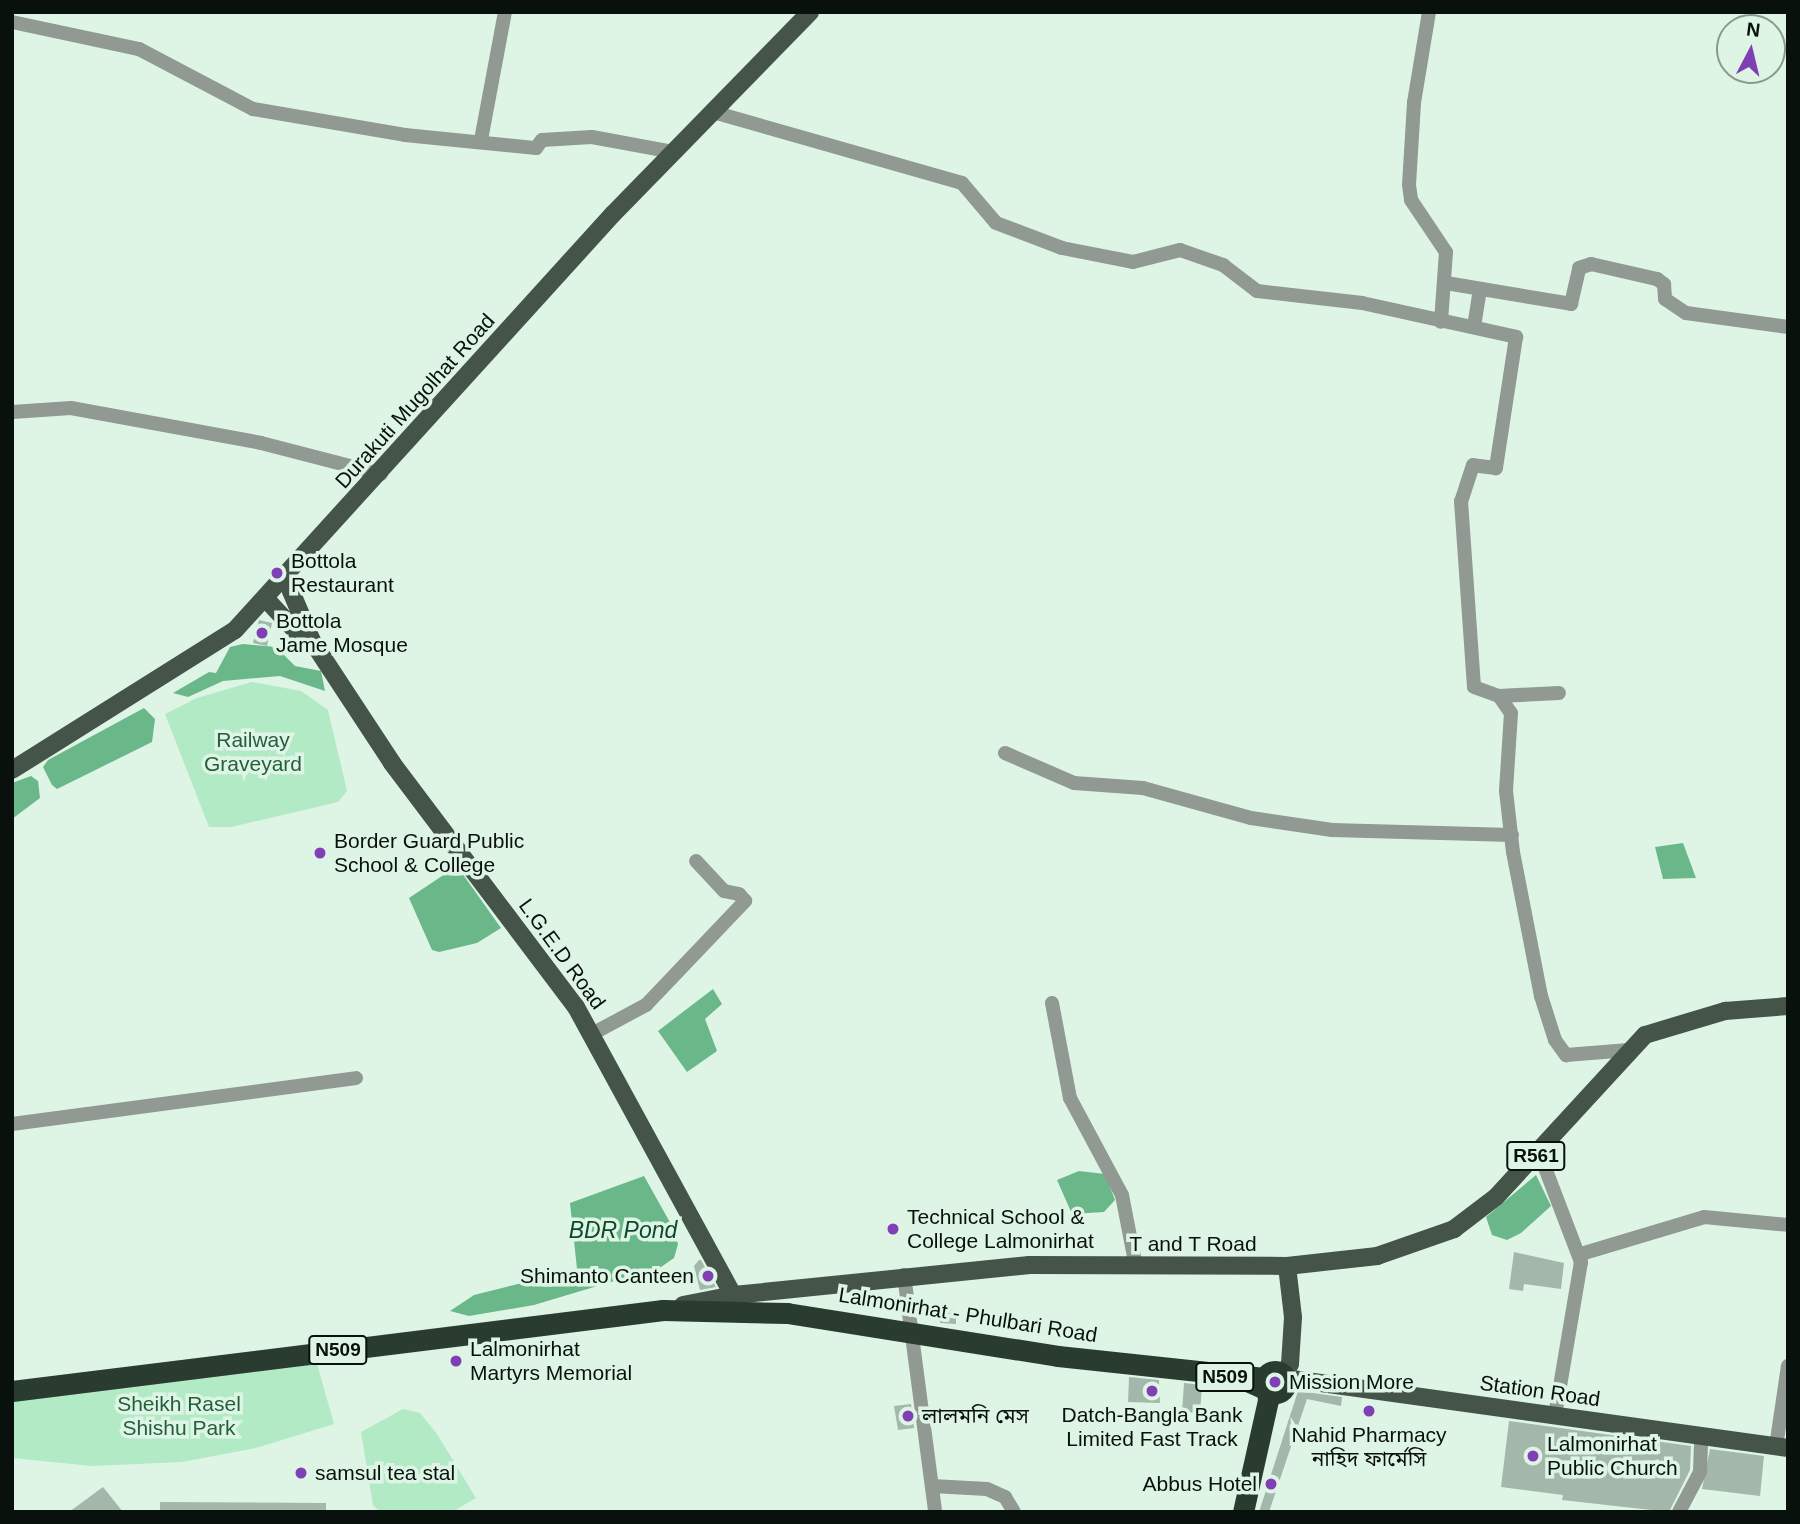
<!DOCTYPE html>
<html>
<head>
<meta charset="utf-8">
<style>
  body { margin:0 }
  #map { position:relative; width:1800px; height:1524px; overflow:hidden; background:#def5e5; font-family:Helvetica,"Noto Sans Bengali",sans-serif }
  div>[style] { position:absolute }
  .green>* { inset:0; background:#b1eac5 }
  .water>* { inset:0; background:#6ab789 }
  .building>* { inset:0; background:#a3b8aa }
  .minor>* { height:14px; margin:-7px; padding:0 7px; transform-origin:7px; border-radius:7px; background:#909992 }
  .major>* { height:18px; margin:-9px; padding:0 9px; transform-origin:9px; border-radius:9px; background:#445449 }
  .highway>* { height:21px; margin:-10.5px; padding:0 10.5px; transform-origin:10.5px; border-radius:10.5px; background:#2a3c30 }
  .highway>.ring { margin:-10.5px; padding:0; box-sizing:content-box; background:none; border:21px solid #2a3c30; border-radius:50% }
  .dots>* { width:19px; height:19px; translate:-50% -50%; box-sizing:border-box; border:4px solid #def5e5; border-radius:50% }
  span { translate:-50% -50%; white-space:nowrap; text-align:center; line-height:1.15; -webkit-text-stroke:7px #def5e5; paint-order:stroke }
  .shield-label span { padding:2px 5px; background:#def5e5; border:2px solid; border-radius:5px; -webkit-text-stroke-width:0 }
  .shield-label { font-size:19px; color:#09110c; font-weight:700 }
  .street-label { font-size:21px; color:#09110c }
  .poi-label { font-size:21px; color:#09110c }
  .left { translate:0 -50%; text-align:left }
  .right { translate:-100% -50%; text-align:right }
  .park-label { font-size:21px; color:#245e3e }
  .water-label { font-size:23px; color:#0c4a2b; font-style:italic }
  .frame { position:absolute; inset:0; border:14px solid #09110c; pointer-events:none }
  .north { position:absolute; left:1716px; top:14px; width:70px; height:70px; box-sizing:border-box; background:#def5e5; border:2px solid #899a8e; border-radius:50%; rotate:7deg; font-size:19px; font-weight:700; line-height:28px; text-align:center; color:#09110c }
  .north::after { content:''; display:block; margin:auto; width:24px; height:32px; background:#8040b5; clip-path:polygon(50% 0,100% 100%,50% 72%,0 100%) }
</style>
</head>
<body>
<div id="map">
  <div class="green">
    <i style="clip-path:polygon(252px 682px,301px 691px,328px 710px,347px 791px,338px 802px,231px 827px,209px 827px,165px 714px,197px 698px)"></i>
    <i style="clip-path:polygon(314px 1353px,334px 1424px,256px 1448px,182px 1462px,92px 1466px,12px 1458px,12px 1391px)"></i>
    <i style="clip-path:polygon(403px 1409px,420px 1413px,437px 1434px,476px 1498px,452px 1512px,380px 1512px,373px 1505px,361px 1432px)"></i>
  </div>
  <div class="water">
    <i style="clip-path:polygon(243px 644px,276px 647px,295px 666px,321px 671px,325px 691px,280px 676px,223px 681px,188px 697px,173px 693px,209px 672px,216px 673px,230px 647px)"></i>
    <i style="clip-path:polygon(144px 708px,155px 719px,152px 742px,57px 789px,52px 785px,43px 767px,48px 760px)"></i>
    <i style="clip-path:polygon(31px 776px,38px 781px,40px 798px,12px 819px,12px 783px)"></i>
    <i style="clip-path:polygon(1683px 843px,1696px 878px,1663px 879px,1655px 847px)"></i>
    <i style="clip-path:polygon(457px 866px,501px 928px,477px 943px,439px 952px,432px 950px,409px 898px)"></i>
    <i style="clip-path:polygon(713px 989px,722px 1004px,705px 1019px,717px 1051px,687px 1072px,658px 1031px)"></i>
    <i style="clip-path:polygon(1079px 1171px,1105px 1174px,1115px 1200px,1104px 1212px,1072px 1214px,1057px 1180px)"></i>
    <i style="clip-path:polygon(1536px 1175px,1551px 1206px,1521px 1233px,1507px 1240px,1492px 1235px,1486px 1217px)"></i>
    <i style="clip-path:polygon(644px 1176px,672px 1226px,678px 1244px,674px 1258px,661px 1267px,534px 1305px,469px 1316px,450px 1311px,474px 1295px,577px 1269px,570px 1203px)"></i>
  </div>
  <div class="building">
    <i style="clip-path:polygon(259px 620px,272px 623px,267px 646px,253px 643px)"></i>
    <i style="clip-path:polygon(1514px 1252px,1564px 1263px,1561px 1289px,1524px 1284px,1523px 1291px,1509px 1289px)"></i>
    <i style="clip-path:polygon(699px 1260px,701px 1260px,716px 1287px,700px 1290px,694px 1266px)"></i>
    <i style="clip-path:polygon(941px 1304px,956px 1311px,956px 1324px,940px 1323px)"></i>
    <i style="clip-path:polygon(1129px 1377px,1159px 1380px,1160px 1403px,1128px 1402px)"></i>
    <i style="clip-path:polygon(1184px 1383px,1202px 1385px,1200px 1413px,1182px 1412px)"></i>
    <i style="clip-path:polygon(1298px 1391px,1342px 1397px,1341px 1406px,1307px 1399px,1269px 1512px,1259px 1512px)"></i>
    <i style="clip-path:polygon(911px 1404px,914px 1428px,898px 1430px,894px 1406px)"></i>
    <i style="clip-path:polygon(1509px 1421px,1691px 1446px,1690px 1470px,1669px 1512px,1562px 1500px,1563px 1495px,1501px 1487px)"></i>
    <i style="clip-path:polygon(1710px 1449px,1764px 1456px,1760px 1496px,1702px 1489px)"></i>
    <i style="clip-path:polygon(103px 1487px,123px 1512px,69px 1512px)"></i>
    <i style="clip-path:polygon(160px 1502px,326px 1503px,326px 1512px,160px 1512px)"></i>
  </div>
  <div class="minor">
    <i style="left:1429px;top:12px;width:92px;rotate:99.4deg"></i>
    <i style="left:1414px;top:103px;width:82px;rotate:93.5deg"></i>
    <i style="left:1409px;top:185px;width:15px;rotate:82deg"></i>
    <i style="left:1411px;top:200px;width:63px;rotate:56.1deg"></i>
    <i style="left:1446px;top:252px;width:70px;rotate:94.1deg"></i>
    <i style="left:12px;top:22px;width:130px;rotate:12deg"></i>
    <i style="left:139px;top:49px;width:129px;rotate:27.8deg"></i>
    <i style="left:253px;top:109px;width:154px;rotate:9.7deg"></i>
    <i style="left:405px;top:135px;width:132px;rotate:5.7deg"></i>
    <i style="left:536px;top:148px;width:10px;rotate:-53deg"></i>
    <i style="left:542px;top:140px;width:50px;rotate:-3.4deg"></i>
    <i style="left:592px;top:137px;width:82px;rotate:10.5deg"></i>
    <i style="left:713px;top:112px;width:259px;rotate:15.9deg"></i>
    <i style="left:962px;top:183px;width:52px;rotate:49.6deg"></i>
    <i style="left:996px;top:223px;width:71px;rotate:20.7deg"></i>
    <i style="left:1062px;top:248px;width:72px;rotate:11.2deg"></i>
    <i style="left:1133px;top:262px;width:49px;rotate:-14.3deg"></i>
    <i style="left:1180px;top:250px;width:46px;rotate:19.2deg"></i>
    <i style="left:1223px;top:265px;width:43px;rotate:37.4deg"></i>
    <i style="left:1257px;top:291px;width:106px;rotate:6.5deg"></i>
    <i style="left:1362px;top:303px;width:158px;rotate:12.4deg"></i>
    <i style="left:1516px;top:337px;width:133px;rotate:98.7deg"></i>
    <i style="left:1496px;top:468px;width:23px;rotate:-173deg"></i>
    <i style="left:1473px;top:465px;width:38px;rotate:108deg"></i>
    <i style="left:1461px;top:501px;width:186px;rotate:86deg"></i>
    <i style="left:1474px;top:687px;width:27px;rotate:20deg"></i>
    <i style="left:1499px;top:696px;width:21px;rotate:55deg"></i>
    <i style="left:1511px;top:713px;width:78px;rotate:93.7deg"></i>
    <i style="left:1506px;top:791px;width:61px;rotate:83.5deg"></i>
    <i style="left:1513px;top:852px;width:147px;rotate:79deg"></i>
    <i style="left:1541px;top:996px;width:46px;rotate:72.3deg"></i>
    <i style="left:1555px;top:1040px;width:19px;rotate:54deg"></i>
    <i style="left:1566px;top:1055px;width:63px;rotate:-4.5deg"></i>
    <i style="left:481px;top:140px;width:130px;rotate:-79.4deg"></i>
    <i style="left:1446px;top:283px;width:127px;rotate:9.5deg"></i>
    <i style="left:1571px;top:304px;width:37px;rotate:-77deg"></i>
    <i style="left:1579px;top:268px;width:13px;rotate:-18deg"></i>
    <i style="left:1591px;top:264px;width:68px;rotate:12.8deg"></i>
    <i style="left:1657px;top:279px;width:9px;rotate:36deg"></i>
    <i style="left:1664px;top:284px;width:15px;rotate:86deg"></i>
    <i style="left:1665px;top:299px;width:25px;rotate:34deg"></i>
    <i style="left:1686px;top:313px;width:103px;rotate:7.8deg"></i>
    <i style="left:1474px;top:327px;width:38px;rotate:-81deg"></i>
    <i style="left:12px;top:412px;width:59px;rotate:-3.9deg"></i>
    <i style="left:71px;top:408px;width:193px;rotate:10.4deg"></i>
    <i style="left:261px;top:443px;width:124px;rotate:14.5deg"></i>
    <i style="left:1499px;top:696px;width:60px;rotate:-2.9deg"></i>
    <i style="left:1005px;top:753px;width:75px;rotate:23.5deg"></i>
    <i style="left:1074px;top:783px;width:69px;rotate:4.1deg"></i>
    <i style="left:1143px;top:788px;width:112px;rotate:15.5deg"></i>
    <i style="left:1251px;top:818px;width:82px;rotate:8.4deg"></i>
    <i style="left:1332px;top:830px;width:180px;rotate:1.6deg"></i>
    <i style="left:1052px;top:1003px;width:97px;rotate:79.3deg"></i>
    <i style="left:1070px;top:1098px;width:110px;rotate:61.8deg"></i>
    <i style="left:1122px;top:1195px;width:73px;rotate:79deg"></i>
    <i style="left:590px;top:1035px;width:64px;rotate:-28.2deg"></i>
    <i style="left:646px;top:1005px;width:144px;rotate:-46.4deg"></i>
    <i style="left:745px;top:901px;width:9px;rotate:-131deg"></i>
    <i style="left:739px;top:894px;width:15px;rotate:-169deg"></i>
    <i style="left:724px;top:891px;width:41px;rotate:-133deg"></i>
    <i style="left:12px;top:1124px;width:347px;rotate:-7.6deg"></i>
    <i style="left:1539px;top:1152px;width:118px;rotate:69.1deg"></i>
    <i style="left:1581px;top:1262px;width:156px;rotate:99.6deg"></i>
    <i style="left:1581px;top:1254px;width:128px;rotate:-16.7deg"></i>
    <i style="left:1704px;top:1217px;width:84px;rotate:5.4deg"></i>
    <i style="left:904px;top:1275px;width:239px;rotate:82.5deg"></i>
    <i style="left:1776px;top:1447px;width:82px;rotate:-81.6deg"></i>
    <i style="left:932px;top:1486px;width:55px;rotate:3.1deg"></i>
    <i style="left:987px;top:1489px;width:20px;rotate:24deg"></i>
    <i style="left:1005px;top:1497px;width:17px;rotate:59deg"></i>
    <i style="left:1679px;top:1512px;width:45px;rotate:-62.3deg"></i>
    <i style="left:1700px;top:1472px;width:36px;rotate:-88deg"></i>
  </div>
  <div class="major">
    <i style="left:285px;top:577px;width:69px;rotate:67.1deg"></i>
    <i style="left:312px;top:641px;width:146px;rotate:56.7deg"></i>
    <i style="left:392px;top:763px;width:306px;rotate:53deg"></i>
    <i style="left:576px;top:1007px;width:338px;rotate:61.4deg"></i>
    <i style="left:265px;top:598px;width:59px;rotate:47.1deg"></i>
    <i style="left:305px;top:641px;width:7px"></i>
    <i style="left:12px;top:770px;width:263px;rotate:-32.1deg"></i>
    <i style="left:235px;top:630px;width:562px;rotate:-47.74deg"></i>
    <i style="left:613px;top:214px;width:282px;rotate:-45.7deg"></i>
    <i style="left:683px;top:1305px;width:52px;rotate:-11.1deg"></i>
    <i style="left:734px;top:1295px;width:297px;rotate:-5.8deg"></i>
    <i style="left:1029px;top:1265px;width:258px;rotate:0.2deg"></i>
    <i style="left:1287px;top:1266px;width:91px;rotate:-6.3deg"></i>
    <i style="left:1377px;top:1256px;width:82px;rotate:-19.3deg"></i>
    <i style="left:1454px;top:1229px;width:53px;rotate:-37.3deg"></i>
    <i style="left:1496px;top:1197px;width:220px;rotate:-47.4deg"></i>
    <i style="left:1645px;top:1035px;width:84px;rotate:-16.7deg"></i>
    <i style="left:1725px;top:1011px;width:63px;rotate:-4.5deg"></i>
    <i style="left:1283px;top:1375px;width:13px;rotate:-58deg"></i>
    <i style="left:1290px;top:1364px;width:47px;rotate:-86.3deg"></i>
    <i style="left:1293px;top:1317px;width:51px;rotate:-96.7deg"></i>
    <i style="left:1285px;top:1378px;width:508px;rotate:7.92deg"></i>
  </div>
  <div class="highway">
    <i class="ring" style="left:1264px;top:1371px;width:1px;height:1px"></i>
    <i style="left:12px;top:1391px;width:656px;rotate:-7.09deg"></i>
    <i style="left:663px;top:1310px;width:124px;rotate:1.4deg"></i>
    <i style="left:787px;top:1313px;width:274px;rotate:9deg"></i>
    <i style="left:1058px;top:1356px;width:207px;rotate:6.1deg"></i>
    <i style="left:1243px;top:1512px;width:115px;rotate:-77.4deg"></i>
    <i style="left:1268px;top:1400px;width:10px;rotate:-96deg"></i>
    <i style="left:1267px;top:1390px;width:24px;rotate:-156deg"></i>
  </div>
  <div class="dots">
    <i style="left:277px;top:573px;background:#8040b5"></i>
    <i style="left:262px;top:633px;background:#8040b5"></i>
    <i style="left:320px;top:853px;background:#8040b5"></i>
    <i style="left:893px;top:1229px;background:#8040b5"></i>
    <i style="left:708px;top:1276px;background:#8040b5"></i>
    <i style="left:456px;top:1361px;background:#8040b5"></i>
    <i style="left:1275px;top:1382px;background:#8040b5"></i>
    <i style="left:1152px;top:1391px;background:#8040b5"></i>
    <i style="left:1369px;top:1411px;background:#8040b5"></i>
    <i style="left:908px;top:1416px;background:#8040b5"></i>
    <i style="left:1533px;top:1456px;background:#8040b5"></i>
    <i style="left:301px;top:1473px;background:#8040b5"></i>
    <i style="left:1271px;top:1484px;background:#8040b5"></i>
  </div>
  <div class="shield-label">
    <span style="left:1536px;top:1156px">R561</span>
    <span style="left:338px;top:1350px">N509</span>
    <span style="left:1225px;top:1377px">N509</span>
  </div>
  <div class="street-label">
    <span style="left:415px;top:401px;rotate:-48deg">Durakuti Mugolhat Road</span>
    <span style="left:562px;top:954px;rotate:54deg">L.G.E.D Road</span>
    <span style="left:1193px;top:1244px">T and T Road</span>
    <span style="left:968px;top:1315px;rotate:9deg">Lalmonirhat - Phulbari Road</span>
    <span style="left:1540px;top:1391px;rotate:8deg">Station Road</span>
  </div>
  <div class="poi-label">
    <span class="left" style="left:291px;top:573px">Bottola<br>Restaurant</span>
    <span class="left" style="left:276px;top:633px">Bottola<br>Jame Mosque</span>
    <span class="left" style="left:334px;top:853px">Border Guard Public<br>School &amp; College</span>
    <span class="left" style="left:907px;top:1229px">Technical School &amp;<br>College Lalmonirhat</span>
    <span class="right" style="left:694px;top:1276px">Shimanto Canteen</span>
    <span class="left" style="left:470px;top:1361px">Lalmonirhat<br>Martyrs Memorial</span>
    <span class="left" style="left:1289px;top:1382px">Mission More</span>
    <span style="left:1152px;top:1427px">Datch-Bangla Bank<br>Limited Fast Track</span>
    <span class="left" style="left:922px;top:1416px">লালমনি মেস</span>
    <span style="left:1369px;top:1447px">Nahid Pharmacy<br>নাহিদ ফার্মেসি</span>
    <span class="left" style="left:1547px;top:1456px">Lalmonirhat<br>Public Church</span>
    <span class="left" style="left:315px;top:1473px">samsul tea stal</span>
    <span class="right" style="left:1257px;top:1484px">Abbus Hotel</span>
  </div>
  <div class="park-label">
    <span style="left:253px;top:752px">Railway<br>Graveyard</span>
    <span style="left:179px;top:1416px">Sheikh Rasel<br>Shishu Park</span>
  </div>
  <div class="water-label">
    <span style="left:623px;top:1230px">BDR Pond</span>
  </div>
  <div class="frame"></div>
  <div class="north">N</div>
</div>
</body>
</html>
